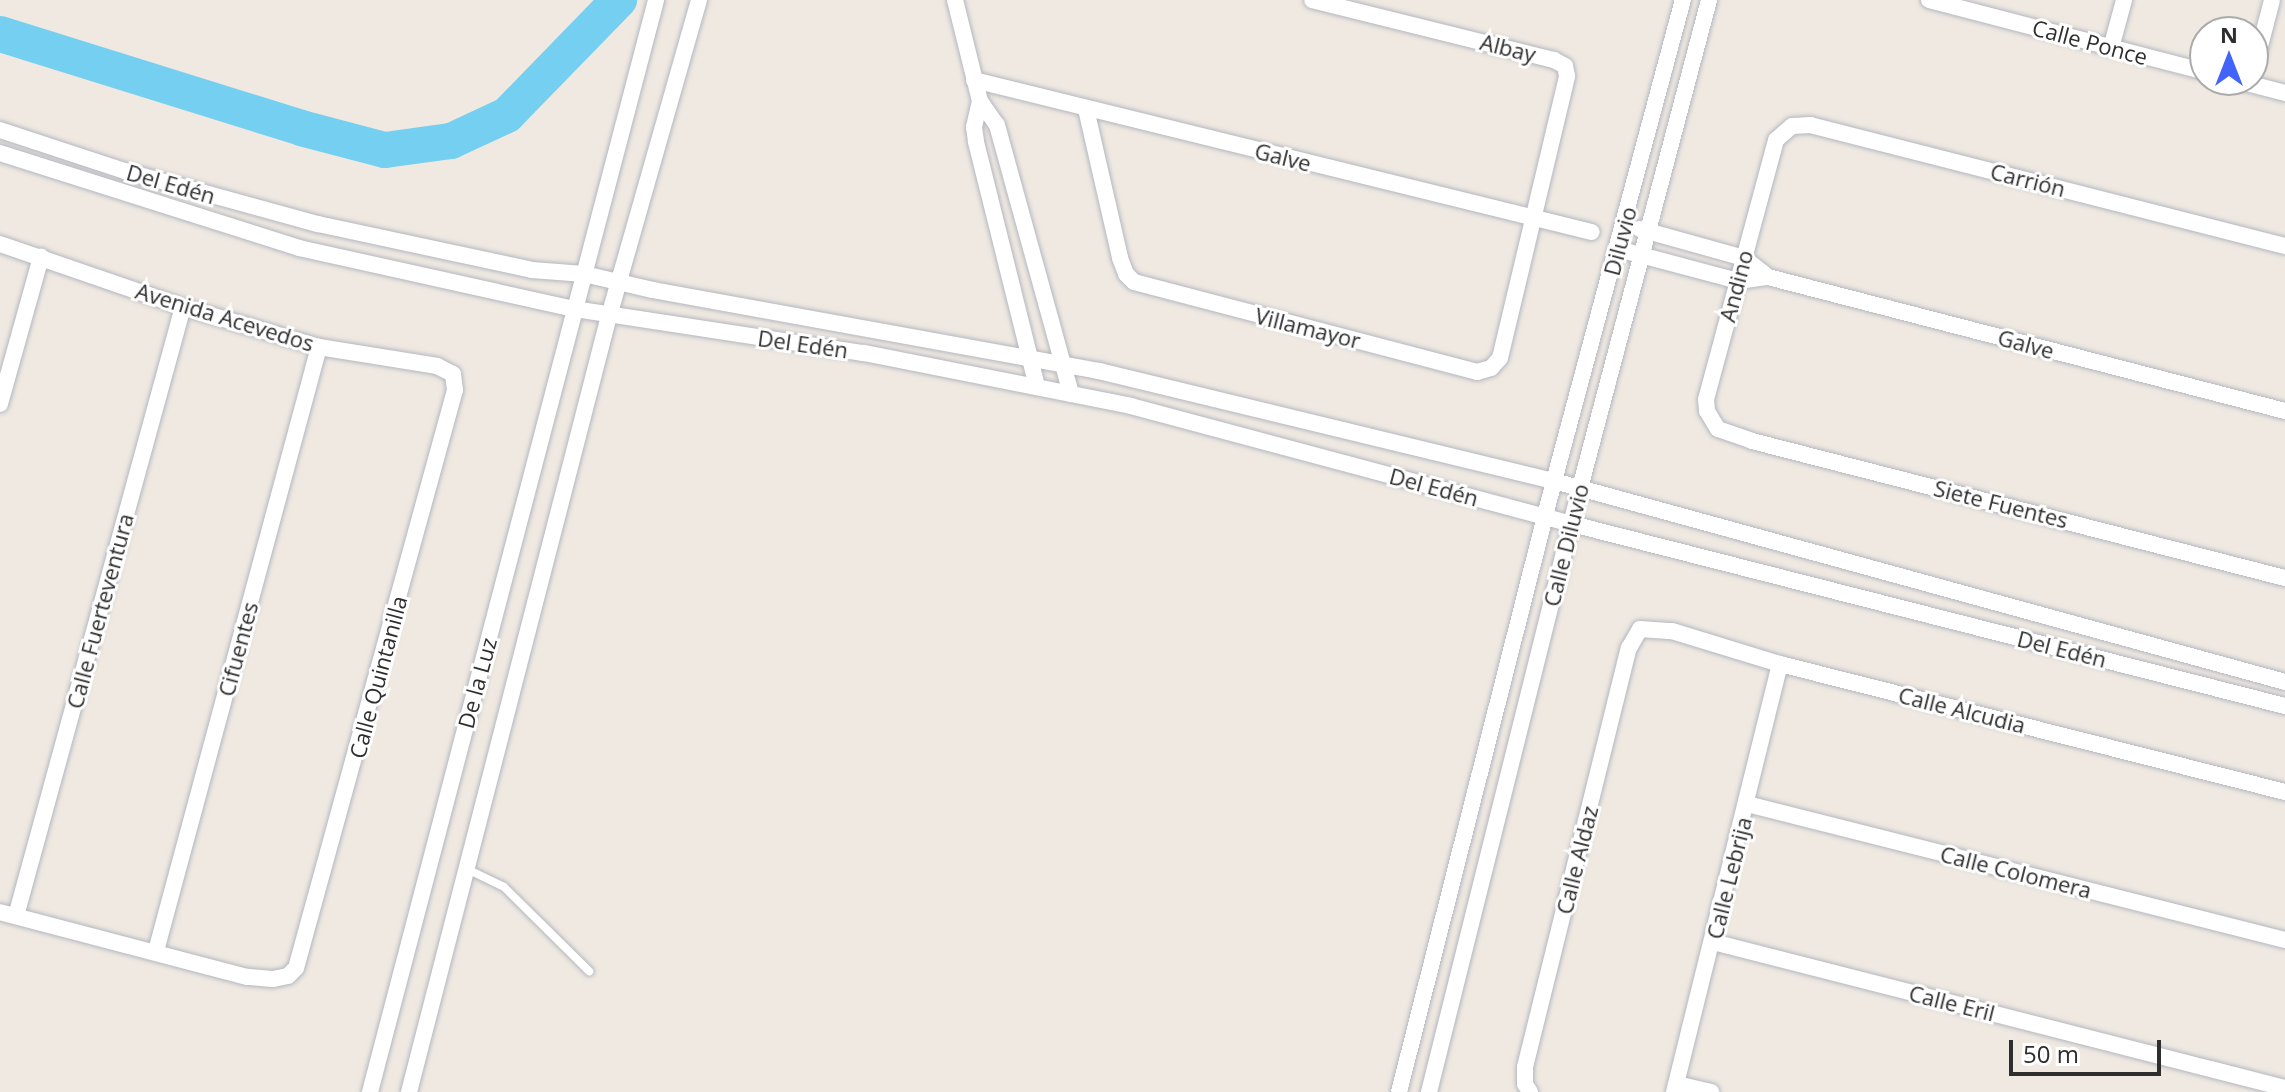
<!DOCTYPE html>
<html>
<head>
<meta charset="utf-8">
<style>
  body { margin:0 }
  #map { position:relative; width:2285px; height:1092px; overflow:hidden; background:#efe9e1; font-family:"Open Sans",sans-serif }
  div>[style] { position:absolute }
  .river>* { height:36px; margin:-18px; padding:0 18px; transform-origin:18px; border-radius:18px; background:#75cff0 }
  .roads { filter:drop-shadow(0 0 2px #b4b7c1) drop-shadow(0 0 2px #b4b7c1) }
  .service>* { height:8px; margin:-4px; padding:0 4px; transform-origin:4px; border-radius:4px; background:#fff }
  .minor>* { height:16px; margin:-8px; padding:0 8px; transform-origin:8px; border-radius:8px; background:#fff }
  span { translate:-50% -50%; white-space:nowrap; text-align:center; line-height:1.15; -webkit-text-stroke:6px #fff; paint-order:stroke }
  .street-label { font-size:22px; color:#2e2e2e }
  .north { position:absolute; left:2189px; top:16px; width:80px; height:80px; box-sizing:border-box; background:#fff; border:2px solid #ababab; border-radius:50%; rotate:0deg; font-size:22px; font-weight:700; line-height:32px; text-align:center; color:#2e2e2e }
  .north::after { content:''; display:block; margin:auto; width:28px; height:36px; background:#4264fb; clip-path:polygon(50% 0,100% 100%,50% 72%,0 100%) }
  .scale { position:absolute; left:2009px; top:1040px; width:152px; height:36px; box-sizing:border-box; border:4px solid #2e2e2e; border-top:0; padding-left:10px; font-size:24px; line-height:28px; white-space:nowrap; color:#2e2e2e; -webkit-text-stroke:6px #fff; paint-order:stroke }
</style>
</head>
<body>
<div id="map">
  <div class="river">
    <i style="left:0;top:34px;width:315px;rotate:17.3deg"></i>
    <i style="left:301px;top:128px;width:87px;rotate:14.7deg"></i>
    <i style="left:385px;top:150px;width:67px;rotate:-7.8deg"></i>
    <i style="left:451px;top:141px;width:62px;rotate:-24.9deg"></i>
    <i style="left:507px;top:115px;width:161px;rotate:-45.8deg"></i>
  </div>
  <div class="roads">
    <div class="service">
      <i style="left:467px;top:869px;width:41px;rotate:25.9deg"></i>
      <i style="left:504px;top:887px;width:120px;rotate:44.7deg"></i>
    </div>
    <div class="minor">
      <i style="left:955px;top:0;width:104px;rotate:76.1deg"></i>
      <i style="left:980px;top:101px;width:29px;rotate:55deg"></i>
      <i style="left:997px;top:125px;width:279px;rotate:74.6deg"></i>
      <i style="left:1929px;top:0;width:285px;rotate:14.6deg"></i>
      <i style="left:2111px;top:48px;width:50px;rotate:-74.8deg"></i>
      <i style="left:2253px;top:73px;width:75px;rotate:-75.4deg"></i>
      <i style="left:974px;top:80px;width:636px;rotate:13.82deg"></i>
      <i style="left:2235px;top:80px;width:52px;rotate:14.6deg"></i>
      <i style="left:980px;top:101px;width:27px;rotate:103deg"></i>
      <i style="left:974px;top:127px;width:15px;rotate:82deg"></i>
      <i style="left:976px;top:142px;width:252px;rotate:76deg"></i>
      <i style="left:1086px;top:109px;width:153px;rotate:77.1deg"></i>
      <i style="left:1120px;top:258px;width:17px;rotate:69deg"></i>
      <i style="left:1126px;top:274px;width:11px;rotate:45deg"></i>
      <i style="left:1134px;top:282px;width:355px;rotate:14.7deg"></i>
      <i style="left:1477px;top:372px;width:15px;rotate:-16deg"></i>
      <i style="left:1491px;top:368px;width:13px;rotate:-48deg"></i>
      <i style="left:1500px;top:358px;width:290px;rotate:-76.6deg"></i>
      <i style="left:1567px;top:76px;width:10px;rotate:-101deg"></i>
      <i style="left:1565px;top:66px;width:13px;rotate:-151deg"></i>
      <i style="left:1554px;top:60px;width:249px;rotate:-166.1deg"></i>
      <i style="left:0;top:130px;width:132px;rotate:18.2deg"></i>
      <i style="left:125px;top:171px;width:200px;rotate:15.4deg"></i>
      <i style="left:318px;top:224px;width:219px;rotate:12.1deg"></i>
      <i style="left:532px;top:270px;width:52px;rotate:4.4deg"></i>
      <i style="left:584px;top:274px;width:71px;rotate:13.1deg"></i>
      <i style="left:653px;top:290px;width:453px;rotate:10.3deg"></i>
      <i style="left:1099px;top:371px;width:468px;rotate:13.6deg"></i>
      <i style="left:1554px;top:481px;width:758px;rotate:15.37deg"></i>
      <i style="left:0;top:153px;width:314px;rotate:17.6deg"></i>
      <i style="left:299px;top:248px;width:283px;rotate:12.5deg"></i>
      <i style="left:575px;top:309px;width:292px;rotate:8.7deg"></i>
      <i style="left:864px;top:353px;width:272px;rotate:11.2deg"></i>
      <i style="left:1131px;top:406px;width:457px;rotate:15deg"></i>
      <i style="left:1572px;top:524px;width:736px;rotate:14.32deg"></i>
      <i style="left:1640px;top:229px;width:108px;rotate:15.6deg"></i>
      <i style="left:1744px;top:258px;width:31px;rotate:38deg"></i>
      <i style="left:0;top:244px;width:194px;rotate:19deg"></i>
      <i style="left:183px;top:307px;width:142px;rotate:16.4deg"></i>
      <i style="left:319px;top:347px;width:120px;rotate:9.1deg"></i>
      <i style="left:437px;top:366px;width:18px;rotate:27deg"></i>
      <i style="left:453px;top:374px;width:16px;rotate:83deg"></i>
      <i style="left:455px;top:390px;width:599px;rotate:105.38deg"></i>
      <i style="left:296px;top:968px;width:11px;rotate:135deg"></i>
      <i style="left:288px;top:976px;width:16px;rotate:169deg"></i>
      <i style="left:272px;top:979px;width:25px;rotate:-175deg"></i>
      <i style="left:247px;top:977px;width:255px;rotate:-165.3deg"></i>
      <i style="left:2285px;top:246px;width:489px;rotate:-165.7deg"></i>
      <i style="left:1811px;top:125px;width:19px;rotate:177deg"></i>
      <i style="left:1792px;top:126px;width:21px;rotate:139deg"></i>
      <i style="left:1776px;top:140px;width:268px;rotate:105.1deg"></i>
      <i style="left:1706px;top:399px;width:12px;rotate:85deg"></i>
      <i style="left:1707px;top:411px;width:21px;rotate:59deg"></i>
      <i style="left:1718px;top:429px;width:36px;rotate:19deg"></i>
      <i style="left:1752px;top:441px;width:550px;rotate:14.42deg"></i>
      <i style="left:1618px;top:249px;width:124px;rotate:14.9deg"></i>
      <i style="left:1738px;top:281px;width:30px;rotate:-8deg"></i>
      <i style="left:1768px;top:277px;width:534px;rotate:14.53deg"></i>
      <i style="left:0;top:404px;width:153px;rotate:-74.4deg"></i>
      <i style="left:1747px;top:804px;width:555px;rotate:14.19deg"></i>
      <i style="left:16px;top:916px;width:631px;rotate:-74.67deg"></i>
      <i style="left:1713px;top:942px;width:590px;rotate:14.32deg"></i>
      <i style="left:156px;top:951px;width:626px;rotate:-74.9deg"></i>
      <i style="left:1677px;top:1084px;width:35px;rotate:13deg"></i>
      <i style="left:370px;top:1092px;width:1129px;rotate:-75.32deg"></i>
      <i style="left:409px;top:1092px;width:801px;rotate:-75.55deg"></i>
      <i style="left:609px;top:316px;width:329px;rotate:-74.1deg"></i>
      <i style="left:1399px;top:1092px;width:630px;rotate:-75.77deg"></i>
      <i style="left:1554px;top:481px;width:498px;rotate:-75deg"></i>
      <i style="left:1429px;top:1092px;width:623px;rotate:-75.96deg"></i>
      <i style="left:1580px;top:488px;width:505px;rotate:-75.19deg"></i>
      <i style="left:1530px;top:1092px;width:9px;rotate:-122deg"></i>
      <i style="left:1525px;top:1084px;width:17px;rotate:-90deg"></i>
      <i style="left:1525px;top:1067px;width:432px;rotate:-76.1deg"></i>
      <i style="left:1629px;top:648px;width:22px;rotate:-60deg"></i>
      <i style="left:1640px;top:629px;width:32px;rotate:4deg"></i>
      <i style="left:1672px;top:631px;width:113px;rotate:17deg"></i>
      <i style="left:1780px;top:664px;width:521px;rotate:14.22deg"></i>
      <i style="left:1674px;top:1092px;width:441px;rotate:-76.1deg"></i>
    </div>
  </div>
  <div class="street-label">
    <span style="left:2090px;top:42px;rotate:15deg">Calle Ponce</span>
    <span style="left:1508px;top:48px;rotate:14deg">Albay</span>
    <span style="left:1283px;top:157px;rotate:14deg">Galve</span>
    <span style="left:2028px;top:180px;rotate:14deg">Carrión</span>
    <span style="left:171px;top:184px;rotate:16deg">Del Edén</span>
    <span style="left:1620px;top:241px;rotate:-75deg">Diluvio</span>
    <span style="left:1736px;top:286px;rotate:-75deg">Andino</span>
    <span style="left:225px;top:317px;rotate:17deg">Avenida Acevedos</span>
    <span style="left:1308px;top:328px;rotate:14deg">Villamayor</span>
    <span style="left:803px;top:344px;rotate:8deg">Del Edén</span>
    <span style="left:2026px;top:344px;rotate:15deg">Galve</span>
    <span style="left:1434px;top:487px;rotate:15deg">Del Edén</span>
    <span style="left:2001px;top:504px;rotate:14deg">Siete Fuentes</span>
    <span style="left:1566px;top:545px;rotate:-76deg">Calle Diluvio</span>
    <span style="left:100px;top:611px;rotate:-75deg">Calle Fuerteventura</span>
    <span style="left:238px;top:649px;rotate:-75deg">Cifuentes</span>
    <span style="left:2062px;top:649px;rotate:14deg">Del Edén</span>
    <span style="left:378px;top:677px;rotate:-75deg">Calle Quintanilla</span>
    <span style="left:477px;top:683px;rotate:-75deg">De la Luz</span>
    <span style="left:1962px;top:710px;rotate:14deg">Calle Alcudia</span>
    <span style="left:1577px;top:860px;rotate:-76deg">Calle Aldaz</span>
    <span style="left:2016px;top:872px;rotate:14deg">Calle Colomera</span>
    <span style="left:1729px;top:878px;rotate:-76deg">Calle Lebrija</span>
    <span style="left:1952px;top:1003px;rotate:14deg">Calle Eril</span>
  </div>
  <div class="north">N</div>
  <div class="scale">50 m</div>
</div>
</body>
</html>
